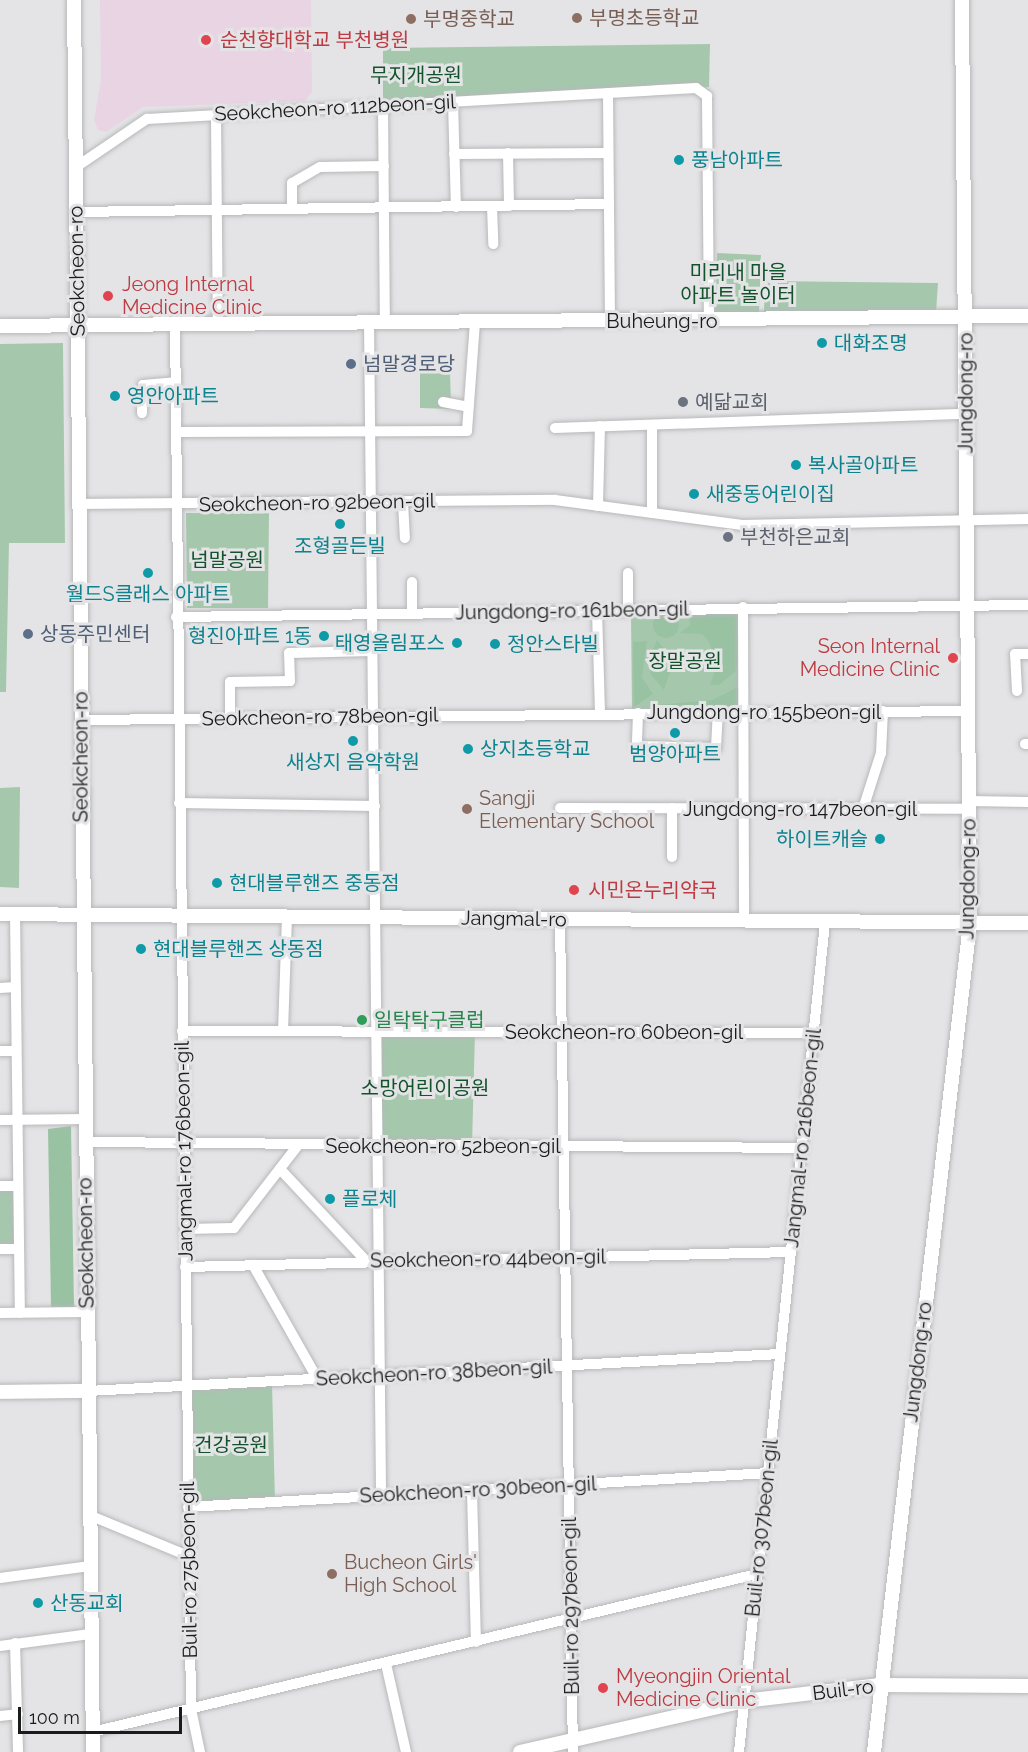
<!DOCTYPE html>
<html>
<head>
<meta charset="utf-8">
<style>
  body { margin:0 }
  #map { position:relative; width:1028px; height:1752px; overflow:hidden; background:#e4e4e6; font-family:Raleway,"Noto Sans KR",sans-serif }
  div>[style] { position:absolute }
  .medical>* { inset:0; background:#e8d4e3 }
  .green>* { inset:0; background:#a5c8ad }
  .forest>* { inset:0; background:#99c2a3 }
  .round { border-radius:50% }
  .roads { filter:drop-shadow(0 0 2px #b7b8ba) drop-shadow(0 0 2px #b7b8ba) }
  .street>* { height:10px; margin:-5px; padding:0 5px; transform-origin:5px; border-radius:5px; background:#fff }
  .secondary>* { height:14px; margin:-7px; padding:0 7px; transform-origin:7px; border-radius:7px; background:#fff }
  .dots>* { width:16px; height:16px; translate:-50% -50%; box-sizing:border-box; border:3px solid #e4e4e6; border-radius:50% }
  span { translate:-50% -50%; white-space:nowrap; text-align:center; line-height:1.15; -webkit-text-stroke:6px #e4e4e6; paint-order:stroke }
  .education-label { font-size:20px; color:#785e54 }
  .left { translate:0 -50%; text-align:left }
  .health-label { font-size:20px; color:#be3a42 }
  .right { translate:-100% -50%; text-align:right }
  .park-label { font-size:20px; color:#13532c }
  .street-label { font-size:20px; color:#1a1b1b }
  .culture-label { font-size:20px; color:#0d838f }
  .service-label { font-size:20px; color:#4e5e75 }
  .worship-label { font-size:20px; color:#5b616d }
  .leisure-label { font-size:20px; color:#27864d }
  .scale { position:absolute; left:18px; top:1707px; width:164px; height:27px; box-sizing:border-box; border:3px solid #1a1b1b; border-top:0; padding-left:8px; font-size:18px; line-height:21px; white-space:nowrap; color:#1a1b1b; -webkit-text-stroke:4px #e4e4e6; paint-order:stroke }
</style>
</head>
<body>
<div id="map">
  <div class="medical">
    <i style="clip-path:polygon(100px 0,311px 0,312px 92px,305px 101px,143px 107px,106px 132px,98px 130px,94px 120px,101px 80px)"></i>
  </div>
  <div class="green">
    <i style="clip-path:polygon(710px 44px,709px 87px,383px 106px,383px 48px)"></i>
    <i style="clip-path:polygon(717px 253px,761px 255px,759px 314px,715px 314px)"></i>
    <i style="clip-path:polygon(765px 281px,938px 283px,936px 312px,764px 312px)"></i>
    <i style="clip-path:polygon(63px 343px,65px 543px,9px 543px,6px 692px,0 692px,0 344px)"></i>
    <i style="clip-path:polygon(450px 370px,451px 409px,420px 408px,420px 371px)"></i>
    <i style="clip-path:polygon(186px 513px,269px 513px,268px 608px,187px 608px)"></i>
    <i style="clip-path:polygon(739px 611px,740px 708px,632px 710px,631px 614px)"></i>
    <i style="clip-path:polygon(20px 787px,19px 888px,0 887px,0 788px)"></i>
    <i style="clip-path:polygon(376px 1031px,475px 1032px,472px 1146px,378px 1145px)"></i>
    <i style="clip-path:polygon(0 1186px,18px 1186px,18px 1249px,0 1249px)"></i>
    <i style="clip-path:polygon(272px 1383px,275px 1502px,188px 1507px,187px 1387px)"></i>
  </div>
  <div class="forest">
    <i class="round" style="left:653px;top:612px;width:26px;height:26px"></i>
    <i style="clip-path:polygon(689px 614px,737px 614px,738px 669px,719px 685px,710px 685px,717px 664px,709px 642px,702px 634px,680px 633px,690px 625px)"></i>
    <i style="clip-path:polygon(657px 640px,674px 661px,664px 690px,651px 675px,648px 661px)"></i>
    <i style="clip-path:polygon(647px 641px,642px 677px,653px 694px,634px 707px,633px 642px)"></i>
    <i style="clip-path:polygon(738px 687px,738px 706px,656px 705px,712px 700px)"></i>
    <i style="clip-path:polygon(71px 1126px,74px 1307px,51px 1307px,48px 1129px)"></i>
  </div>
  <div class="roads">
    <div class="street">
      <i style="left:608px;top:93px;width:229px;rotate:89.5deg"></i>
      <i style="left:453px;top:102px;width:105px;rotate:88.4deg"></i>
      <i style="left:383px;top:106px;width:217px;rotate:89.5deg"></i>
      <i style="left:216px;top:115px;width:209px;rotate:89.5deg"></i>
      <i style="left:508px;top:153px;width:53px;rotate:88.9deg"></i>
      <i style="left:454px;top:154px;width:154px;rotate:-0.4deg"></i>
      <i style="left:76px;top:167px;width:86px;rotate:-34.1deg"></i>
      <i style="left:147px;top:119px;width:550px;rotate:-3.23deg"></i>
      <i style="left:696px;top:88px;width:14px;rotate:36deg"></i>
      <i style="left:707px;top:96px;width:225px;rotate:89.5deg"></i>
      <i style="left:492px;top:206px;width:38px;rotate:88deg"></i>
      <i style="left:292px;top:209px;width:26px;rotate:-90deg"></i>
      <i style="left:292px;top:183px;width:32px;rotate:-30deg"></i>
      <i style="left:320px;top:167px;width:64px;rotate:-0.9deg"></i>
      <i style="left:76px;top:212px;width:533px;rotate:-0.86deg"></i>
      <i style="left:369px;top:323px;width:1173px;rotate:89.41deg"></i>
      <i style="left:175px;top:324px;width:1385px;rotate:89.34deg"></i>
      <i style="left:191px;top:1709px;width:44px;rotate:78.2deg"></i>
      <i style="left:443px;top:402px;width:26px;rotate:11deg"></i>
      <i style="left:142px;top:413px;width:28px;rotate:-88deg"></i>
      <i style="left:143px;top:385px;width:32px;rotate:-5deg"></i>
      <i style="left:555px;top:428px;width:410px;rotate:-2deg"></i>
      <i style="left:176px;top:432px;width:291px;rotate:-0.2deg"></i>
      <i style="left:467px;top:431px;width:109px;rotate:-85.8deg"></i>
      <i style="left:403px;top:502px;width:36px;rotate:87deg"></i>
      <i style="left:79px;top:504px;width:476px;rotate:-0.5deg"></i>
      <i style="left:555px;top:500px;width:189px;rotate:7.6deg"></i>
      <i style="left:742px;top:525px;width:286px;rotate:-1.2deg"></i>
      <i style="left:598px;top:506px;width:80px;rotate:-88.6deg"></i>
      <i style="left:652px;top:513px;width:88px;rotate:-90deg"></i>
      <i style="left:412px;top:582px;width:32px;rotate:90deg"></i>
      <i style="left:743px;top:607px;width:314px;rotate:89.8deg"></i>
      <i style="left:628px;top:609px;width:36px;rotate:-90deg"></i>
      <i style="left:597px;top:611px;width:103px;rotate:88.3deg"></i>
      <i style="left:176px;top:617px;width:852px;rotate:-0.81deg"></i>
      <i style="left:1017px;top:691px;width:37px;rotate:-93deg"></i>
      <i style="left:1015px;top:654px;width:13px"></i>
      <i style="left:638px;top:713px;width:33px;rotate:92deg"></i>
      <i style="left:637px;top:746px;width:79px;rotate:1.5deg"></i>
      <i style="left:716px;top:748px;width:36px;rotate:-87deg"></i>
      <i style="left:230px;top:718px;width:36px;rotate:-90deg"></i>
      <i style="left:230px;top:682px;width:60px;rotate:-1deg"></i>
      <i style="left:290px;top:681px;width:28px;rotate:-92deg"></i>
      <i style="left:289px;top:653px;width:83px;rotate:-1.4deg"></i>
      <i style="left:81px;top:720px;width:887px;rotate:-0.58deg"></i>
      <i style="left:1025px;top:744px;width:3px"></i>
      <i style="left:969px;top:801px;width:59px;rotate:1deg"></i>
      <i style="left:179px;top:803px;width:196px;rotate:0.9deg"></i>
      <i style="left:560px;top:808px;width:409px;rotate:0.1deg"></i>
      <i style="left:672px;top:808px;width:49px;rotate:90deg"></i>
      <i style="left:863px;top:809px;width:59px;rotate:-72.2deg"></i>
      <i style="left:881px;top:753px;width:42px;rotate:-87.3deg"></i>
      <i style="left:15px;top:914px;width:399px;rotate:89.3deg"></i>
      <i style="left:560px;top:919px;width:833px;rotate:89.11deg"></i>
      <i style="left:0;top:988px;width:15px;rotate:-4deg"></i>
      <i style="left:182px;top:1031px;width:632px;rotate:0.18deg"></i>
      <i style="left:283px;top:1031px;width:115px;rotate:-88deg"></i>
      <i style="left:0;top:1051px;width:16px"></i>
      <i style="left:0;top:1120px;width:85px;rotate:-0.7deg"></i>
      <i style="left:85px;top:1142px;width:717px;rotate:0.48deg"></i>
      <i style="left:280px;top:1169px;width:127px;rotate:46.9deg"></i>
      <i style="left:0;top:1186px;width:18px"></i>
      <i style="left:185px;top:1229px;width:49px;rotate:-1.2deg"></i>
      <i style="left:234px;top:1228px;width:106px;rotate:-52.3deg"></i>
      <i style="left:0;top:1249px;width:18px"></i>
      <i style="left:253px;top:1265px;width:132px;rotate:60.5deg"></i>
      <i style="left:185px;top:1267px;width:606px;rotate:-1.42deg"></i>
      <i style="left:0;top:1313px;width:87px;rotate:-0.7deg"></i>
      <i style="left:88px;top:1391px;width:693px;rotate:-3.06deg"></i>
      <i style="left:472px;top:1491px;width:151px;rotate:88.5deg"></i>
      <i style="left:188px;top:1507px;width:581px;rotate:-3.35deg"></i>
      <i style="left:89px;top:1515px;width:107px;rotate:22.5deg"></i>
      <i style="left:0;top:1578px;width:91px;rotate:-7.6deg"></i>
      <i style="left:15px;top:1643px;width:109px;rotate:88.4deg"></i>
      <i style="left:0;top:1646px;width:91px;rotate:-7.6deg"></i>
      <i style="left:386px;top:1664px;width:90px;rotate:77.2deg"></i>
      <i style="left:0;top:1716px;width:18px;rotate:-6deg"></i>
      <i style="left:92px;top:1732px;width:684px;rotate:-13.37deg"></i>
      <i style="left:739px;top:1752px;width:834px;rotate:-84.08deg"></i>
    </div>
    <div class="secondary">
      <i style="left:74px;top:0;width:1752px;rotate:89.38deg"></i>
      <i style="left:0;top:326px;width:1028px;rotate:-0.56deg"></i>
      <i style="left:0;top:914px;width:1028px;rotate:0.5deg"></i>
      <i style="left:0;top:1392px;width:88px;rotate:-0.7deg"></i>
      <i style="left:520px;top:1752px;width:230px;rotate:-12.8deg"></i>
      <i style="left:744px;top:1701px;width:137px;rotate:-6.7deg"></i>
      <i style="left:880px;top:1685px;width:148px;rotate:0.4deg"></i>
      <i style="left:874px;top:1752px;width:835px;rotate:-83.39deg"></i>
      <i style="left:970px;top:923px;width:923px;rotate:-90.5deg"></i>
    </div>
  </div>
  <div class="dots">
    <i style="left:577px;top:18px;background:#8d6e63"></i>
    <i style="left:411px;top:19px;background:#8d6e63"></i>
    <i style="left:206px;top:40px;background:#e0444e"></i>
    <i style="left:679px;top:160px;background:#0f9aa8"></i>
    <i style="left:108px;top:296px;background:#e0444e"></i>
    <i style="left:822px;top:343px;background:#0f9aa8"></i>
    <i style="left:351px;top:364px;background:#5c6f8a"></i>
    <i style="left:115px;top:396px;background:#0f9aa8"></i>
    <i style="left:683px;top:402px;background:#6b7280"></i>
    <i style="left:796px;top:465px;background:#0f9aa8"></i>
    <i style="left:694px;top:494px;background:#0f9aa8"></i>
    <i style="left:340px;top:524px;background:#0f9aa8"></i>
    <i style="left:728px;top:537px;background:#6b7280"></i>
    <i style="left:148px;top:573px;background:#0f9aa8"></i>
    <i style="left:28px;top:634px;background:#5c6f8a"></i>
    <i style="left:324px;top:636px;background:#0f9aa8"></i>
    <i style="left:457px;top:643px;background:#0f9aa8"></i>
    <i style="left:495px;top:644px;background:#0f9aa8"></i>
    <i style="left:953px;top:658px;background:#e0444e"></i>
    <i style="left:675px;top:733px;background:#0f9aa8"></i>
    <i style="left:353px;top:741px;background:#0f9aa8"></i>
    <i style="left:468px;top:749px;background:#0f9aa8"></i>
    <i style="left:467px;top:809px;background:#8d6e63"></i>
    <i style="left:880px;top:839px;background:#0f9aa8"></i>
    <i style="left:217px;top:883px;background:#0f9aa8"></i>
    <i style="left:574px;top:890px;background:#e0444e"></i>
    <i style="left:141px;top:949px;background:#0f9aa8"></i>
    <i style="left:362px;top:1020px;background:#2e9e5b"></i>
    <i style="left:330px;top:1199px;background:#0f9aa8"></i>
    <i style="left:332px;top:1574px;background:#8d6e63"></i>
    <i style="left:38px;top:1603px;background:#0f9aa8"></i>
    <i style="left:603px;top:1688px;background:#e0444e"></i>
  </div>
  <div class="education-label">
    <span class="left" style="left:589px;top:18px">부명초등학교</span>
    <span class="left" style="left:423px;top:19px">부명중학교</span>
    <span class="left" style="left:479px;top:810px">Sangji<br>Elementary School</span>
    <span class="left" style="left:344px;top:1574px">Bucheon Girls'<br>High School</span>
  </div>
  <div class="health-label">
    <span class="left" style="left:220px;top:40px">순천향대학교 부천병원</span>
    <span class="left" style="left:122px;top:296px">Jeong Internal<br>Medicine Clinic</span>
    <span class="right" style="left:940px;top:658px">Seon Internal<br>Medicine Clinic</span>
    <span class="left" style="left:588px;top:890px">시민온누리약국</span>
    <span class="left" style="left:616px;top:1688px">Myeongjin Oriental<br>Medicine Clinic</span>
  </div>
  <div class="park-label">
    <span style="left:416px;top:75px">무지개공원</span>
    <span style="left:738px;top:284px">미리내 마을<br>아파트 놀이터</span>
    <span style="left:227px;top:560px">넘말공원</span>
    <span style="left:685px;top:661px">장말공원</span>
    <span style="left:425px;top:1088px">소망어린이공원</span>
    <span style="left:231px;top:1445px">건강공원</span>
  </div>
  <div class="street-label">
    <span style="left:335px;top:108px;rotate:-3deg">Seokcheon-ro 112beon-gil</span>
    <span style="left:77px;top:271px;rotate:-91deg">Seokcheon-ro</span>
    <span style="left:662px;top:321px">Buheung-ro</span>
    <span style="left:966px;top:393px;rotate:-90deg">Jungdong-ro</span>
    <span style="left:317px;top:503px;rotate:-1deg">Seokcheon-ro 92beon-gil</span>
    <span style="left:572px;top:611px;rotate:-1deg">Jungdong-ro 161beon-gil</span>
    <span style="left:764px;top:712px">Jungdong-ro 155beon-gil</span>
    <span style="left:320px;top:717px;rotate:-1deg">Seokcheon-ro 78beon-gil</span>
    <span style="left:81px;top:757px;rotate:-90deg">Seokcheon-ro</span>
    <span style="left:800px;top:809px">Jungdong-ro 147beon-gil</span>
    <span style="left:968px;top:879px;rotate:-89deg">Jungdong-ro</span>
    <span style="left:514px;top:919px;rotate:1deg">Jangmal-ro</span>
    <span style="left:624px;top:1032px">Seokcheon-ro 60beon-gil</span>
    <span style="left:803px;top:1138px;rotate:-84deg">Jangmal-ro 216beon-gil</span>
    <span style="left:443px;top:1146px">Seokcheon-ro 52beon-gil</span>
    <span style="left:184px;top:1151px;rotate:-91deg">Jangmal-ro 176beon-gil</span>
    <span style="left:86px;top:1243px;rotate:-91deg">Seokcheon-ro</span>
    <span style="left:488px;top:1259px;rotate:-1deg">Seokcheon-ro 44beon-gil</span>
    <span style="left:918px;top:1362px;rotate:-83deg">Jungdong-ro</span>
    <span style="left:434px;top:1373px;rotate:-3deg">Seokcheon-ro 38beon-gil</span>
    <span style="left:478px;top:1490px;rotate:-3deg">Seokcheon-ro 30beon-gil</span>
    <span style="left:762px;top:1528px;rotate:-84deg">Buil-ro 307beon-gil</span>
    <span style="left:189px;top:1570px;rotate:-91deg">Buil-ro 275beon-gil</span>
    <span style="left:571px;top:1606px;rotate:-91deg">Buil-ro 297beon-gil</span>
    <span style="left:843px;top:1690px;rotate:-7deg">Buil-ro</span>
  </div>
  <div class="culture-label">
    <span class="left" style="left:691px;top:160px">풍남아파트</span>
    <span class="left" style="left:834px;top:343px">대화조명</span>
    <span class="left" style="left:127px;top:396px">영안아파트</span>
    <span class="left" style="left:808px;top:465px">복사골아파트</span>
    <span class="left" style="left:706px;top:494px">새중동어린이집</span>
    <span style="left:340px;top:546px">조형골든빌</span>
    <span style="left:148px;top:594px">월드S클래스 아파트</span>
    <span class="right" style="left:312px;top:636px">형진아파트 1동</span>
    <span class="right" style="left:445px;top:643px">태영올림포스</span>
    <span class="left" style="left:507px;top:644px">정안스타빌</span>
    <span class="left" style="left:480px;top:749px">상지초등학교</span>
    <span style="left:675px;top:754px">범양아파트</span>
    <span style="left:353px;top:762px">새상지 음악학원</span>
    <span class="right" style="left:868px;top:839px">하이트캐슬</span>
    <span class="left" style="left:229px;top:883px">현대블루핸즈 중동점</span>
    <span class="left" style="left:153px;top:949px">현대블루핸즈 상동점</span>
    <span class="left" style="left:342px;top:1199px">플로체</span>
    <span class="left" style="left:50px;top:1603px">산동교회</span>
  </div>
  <div class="service-label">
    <span class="left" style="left:363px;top:364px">넘말경로당</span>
    <span class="left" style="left:40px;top:634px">상동주민센터</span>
  </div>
  <div class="worship-label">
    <span class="left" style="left:695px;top:402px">예닮교회</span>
    <span class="left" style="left:740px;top:537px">부천하은교회</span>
  </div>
  <div class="leisure-label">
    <span class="left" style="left:374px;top:1020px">일탁탁구클럽</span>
  </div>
  <div class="scale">100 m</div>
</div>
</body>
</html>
